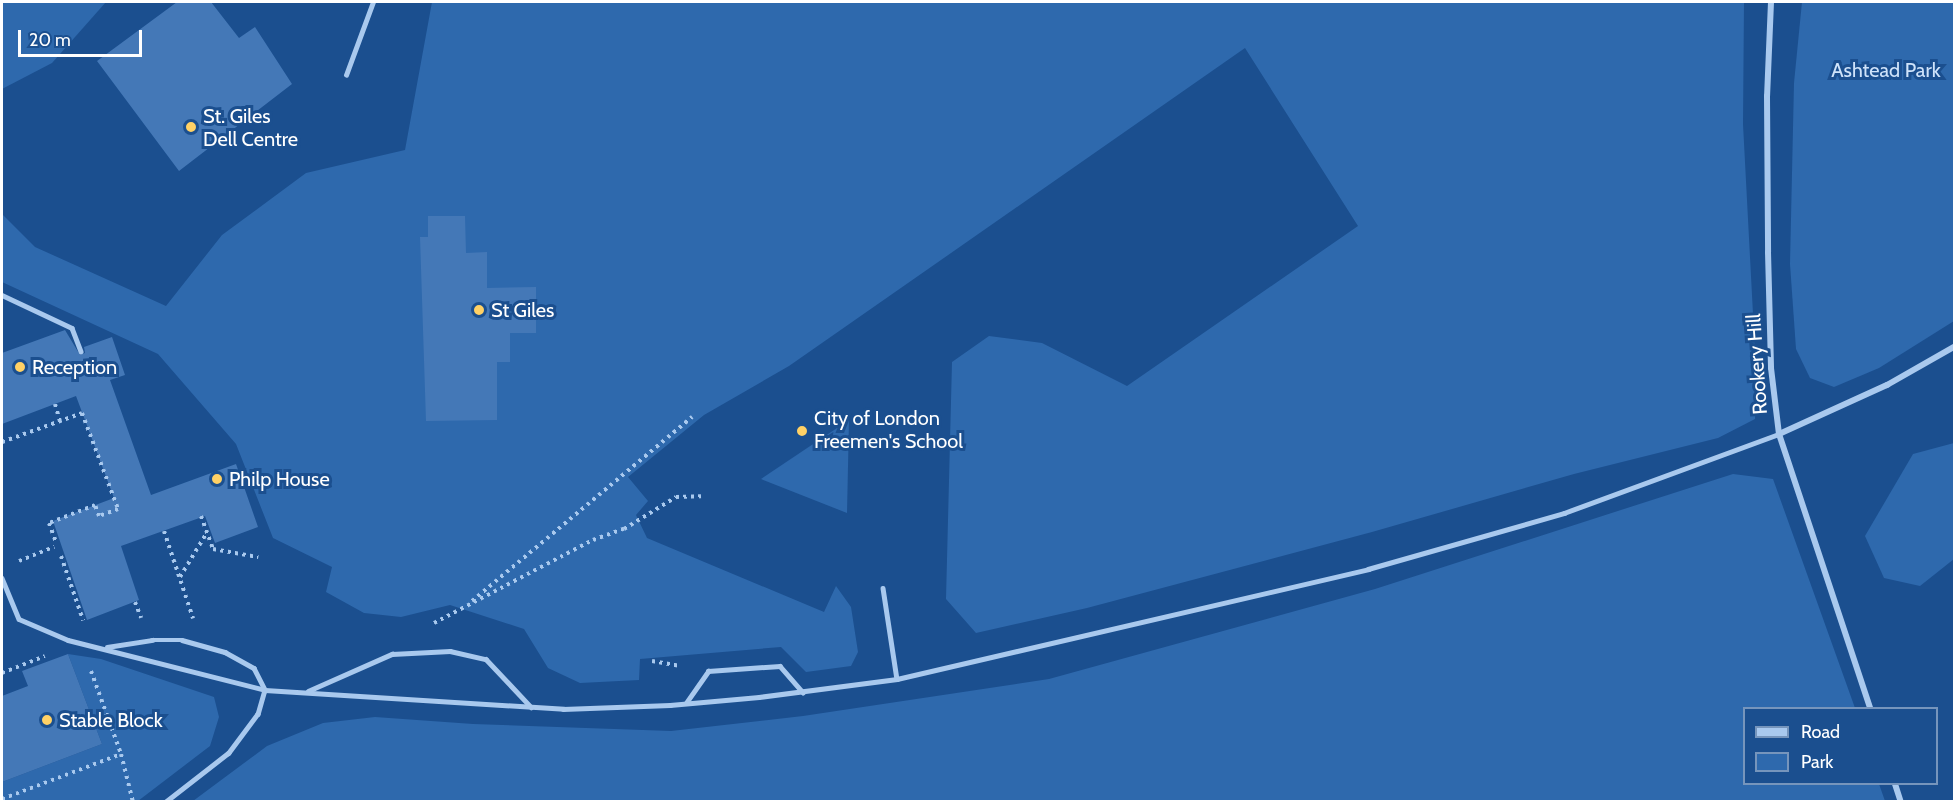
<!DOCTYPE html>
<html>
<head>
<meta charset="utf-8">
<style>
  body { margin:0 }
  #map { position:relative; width:1956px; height:803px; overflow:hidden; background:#1b4f8f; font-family:Cabin,sans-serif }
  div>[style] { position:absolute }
  .green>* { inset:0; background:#2e69ad }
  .building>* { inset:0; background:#4478b7 }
  .path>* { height:4px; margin-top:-2px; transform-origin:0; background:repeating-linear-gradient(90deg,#a9c9ee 0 3px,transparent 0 7.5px) }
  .lane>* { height:4.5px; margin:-2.25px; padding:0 2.25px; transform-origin:2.25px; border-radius:2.25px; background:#a9c9ee }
  .street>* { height:6px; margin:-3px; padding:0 3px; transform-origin:3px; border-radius:3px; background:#a9c9ee }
  .dots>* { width:16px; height:16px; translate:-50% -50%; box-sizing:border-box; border:3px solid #1b4f8f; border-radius:50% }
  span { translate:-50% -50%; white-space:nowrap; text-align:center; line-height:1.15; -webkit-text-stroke:6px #1b4f8f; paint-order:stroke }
  .park-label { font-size:20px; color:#cfe3fa }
  .poi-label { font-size:20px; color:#fff }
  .left { translate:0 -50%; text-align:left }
  .street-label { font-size:20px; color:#fff }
  .frame { position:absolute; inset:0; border:3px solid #fff; pointer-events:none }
  .legend { position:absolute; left:1743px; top:707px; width:195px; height:78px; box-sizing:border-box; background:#1b4f8f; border:2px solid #7695bc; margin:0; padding:8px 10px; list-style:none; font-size:18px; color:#fff }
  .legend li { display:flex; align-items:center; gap:12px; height:30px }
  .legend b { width:30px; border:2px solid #7695bc }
  .scale { position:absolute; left:18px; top:30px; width:124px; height:27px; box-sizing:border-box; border:3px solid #fff; border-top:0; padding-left:8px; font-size:18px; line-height:21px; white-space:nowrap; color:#fff; -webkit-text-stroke:4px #1b4f8f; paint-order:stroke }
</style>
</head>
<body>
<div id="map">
  <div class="green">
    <i style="clip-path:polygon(2px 2px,106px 2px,52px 63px,2px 89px)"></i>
    <i style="clip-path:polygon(432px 2px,1744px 2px,1743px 124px,1756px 371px,1755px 419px,1718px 438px,1574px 474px,1372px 532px,1087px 608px,976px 633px,946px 599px,952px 362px,989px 336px,1042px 343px,1127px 386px,1358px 226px,1245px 48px,789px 366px,704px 415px,628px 477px,648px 501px,636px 515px,647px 538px,824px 612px,836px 586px,851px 607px,858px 652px,851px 666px,806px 672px,781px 647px,640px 659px,639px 680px,580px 683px,548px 668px,524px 629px,450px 605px,401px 617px,364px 613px,326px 592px,332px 567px,273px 538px,236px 444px,158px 354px,2px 282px,2px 214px,35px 247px,166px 306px,222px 235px,306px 173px,405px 150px)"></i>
    <i style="clip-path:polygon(1802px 2px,1954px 2px,1954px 321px,1879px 368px,1834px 387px,1810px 378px,1796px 349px,1790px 264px,1794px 83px)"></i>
    <i style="clip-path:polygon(849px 420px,847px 513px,761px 479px)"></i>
    <i style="clip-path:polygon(1954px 443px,1954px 559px,1920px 586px,1884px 578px,1865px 536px,1913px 454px)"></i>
    <i style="clip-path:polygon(1733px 474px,1773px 479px,1855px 708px,1744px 708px,1744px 784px,1879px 784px,1885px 801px,193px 801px,267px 746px,323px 723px,375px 717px,473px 724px,671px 731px,803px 716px,1049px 679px,1375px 589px)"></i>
    <i style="clip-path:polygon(68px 654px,101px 659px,214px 697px,219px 717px,210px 746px,138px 801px,2px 802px,2px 782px,102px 744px)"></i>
  </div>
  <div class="building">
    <i style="clip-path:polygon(177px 2px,211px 2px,239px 38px,255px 27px,292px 84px,179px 171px,97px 61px)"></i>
    <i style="clip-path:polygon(428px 216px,465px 216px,466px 253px,487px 252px,487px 288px,536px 287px,536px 333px,510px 333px,510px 362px,497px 362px,497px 420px,426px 421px,420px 237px,428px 237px)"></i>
    <i style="clip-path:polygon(65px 330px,80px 355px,85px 353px,84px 347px,112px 337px,125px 375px,110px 380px,151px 495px,236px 464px,258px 527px,215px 543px,205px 516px,121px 546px,139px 600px,87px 620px,53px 521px,114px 498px,76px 396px,2px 424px,2px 353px)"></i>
    <i style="clip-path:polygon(68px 654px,102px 744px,2px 782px,2px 696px,28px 686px,22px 671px)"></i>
  </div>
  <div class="path">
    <i style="left:55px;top:404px;width:18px;rotate:74deg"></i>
    <i style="left:2px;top:442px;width:85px;rotate:-19.9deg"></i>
    <i style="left:82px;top:413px;width:103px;rotate:69.4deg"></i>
    <i style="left:118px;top:509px;width:20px;rotate:160deg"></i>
    <i style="left:99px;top:516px;width:12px;rotate:-110deg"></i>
    <i style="left:95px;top:505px;width:49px;rotate:158.6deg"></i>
    <i style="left:49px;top:523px;width:20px;rotate:70deg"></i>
    <i style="left:201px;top:516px;width:35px;rotate:70deg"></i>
    <i style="left:213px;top:549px;width:46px;rotate:10.1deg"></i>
    <i style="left:164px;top:531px;width:92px;rotate:71.6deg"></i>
    <i style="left:61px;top:556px;width:68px;rotate:71deg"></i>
    <i style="left:19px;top:561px;width:38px;rotate:-22deg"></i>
    <i style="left:180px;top:577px;width:50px;rotate:-58.8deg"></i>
    <i style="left:472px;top:601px;width:287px;rotate:-39.9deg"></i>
    <i style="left:135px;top:602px;width:17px;rotate:69deg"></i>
    <i style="left:434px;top:623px;width:179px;rotate:-27.6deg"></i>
    <i style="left:593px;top:540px;width:33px;rotate:-20deg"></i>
    <i style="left:624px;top:529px;width:61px;rotate:-31.6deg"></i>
    <i style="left:676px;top:497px;width:25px;rotate:-2deg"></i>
    <i style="left:652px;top:661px;width:29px;rotate:10deg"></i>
    <i style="left:91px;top:671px;width:88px;rotate:70.1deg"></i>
    <i style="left:121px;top:754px;width:49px;rotate:76deg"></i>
    <i style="left:2px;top:673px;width:46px;rotate:-21.6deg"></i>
    <i style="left:2px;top:799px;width:127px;rotate:-20.7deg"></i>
  </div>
  <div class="lane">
    <i style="left:346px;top:75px;width:78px;rotate:-69.7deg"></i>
    <i style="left:2px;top:295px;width:77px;rotate:25.2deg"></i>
    <i style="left:72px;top:328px;width:25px;rotate:69deg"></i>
    <i style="left:2px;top:578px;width:44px;rotate:67.5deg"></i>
    <i style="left:19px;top:619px;width:53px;rotate:23.2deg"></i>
    <i style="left:68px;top:640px;width:203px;rotate:14.2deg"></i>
    <i style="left:265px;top:690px;width:299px;rotate:3.6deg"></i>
    <i style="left:563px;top:709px;width:107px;rotate:-2.1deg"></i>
    <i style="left:670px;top:705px;width:89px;rotate:-5.1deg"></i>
    <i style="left:759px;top:697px;width:139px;rotate:-7.4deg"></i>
    <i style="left:897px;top:679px;width:484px;rotate:-13.1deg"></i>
    <i style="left:1368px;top:569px;width:204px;rotate:-15.9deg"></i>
    <i style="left:1564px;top:513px;width:229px;rotate:-20.2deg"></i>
    <i style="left:883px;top:588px;width:92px;rotate:81.3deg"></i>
    <i style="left:107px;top:647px;width:46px;rotate:-8.8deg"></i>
    <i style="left:152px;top:640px;width:30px"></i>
    <i style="left:182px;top:640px;width:45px;rotate:15.6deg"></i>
    <i style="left:225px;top:652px;width:33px;rotate:29deg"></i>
    <i style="left:254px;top:668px;width:25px;rotate:63deg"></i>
    <i style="left:265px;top:690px;width:25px;rotate:106deg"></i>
    <i style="left:258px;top:714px;width:49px;rotate:126.6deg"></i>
    <i style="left:229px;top:753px;width:80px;rotate:142.1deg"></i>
    <i style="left:308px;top:691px;width:92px;rotate:-23.8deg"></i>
    <i style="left:392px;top:654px;width:58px;rotate:-3deg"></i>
    <i style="left:450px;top:651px;width:37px;rotate:13deg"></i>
    <i style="left:486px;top:659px;width:66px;rotate:46.8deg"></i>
    <i style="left:686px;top:703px;width:39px;rotate:-55deg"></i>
    <i style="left:708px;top:671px;width:72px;rotate:-4deg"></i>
    <i style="left:780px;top:666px;width:35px;rotate:49deg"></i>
  </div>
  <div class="street">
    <i style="left:1771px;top:2px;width:94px;rotate:92.4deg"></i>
    <i style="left:1767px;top:96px;width:156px;rotate:89.6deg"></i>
    <i style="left:1768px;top:252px;width:116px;rotate:88.5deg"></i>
    <i style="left:1771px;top:368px;width:66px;rotate:83.1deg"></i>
    <i style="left:1779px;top:434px;width:289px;rotate:71.6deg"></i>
    <i style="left:1779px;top:434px;width:119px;rotate:-24.4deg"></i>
    <i style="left:1887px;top:385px;width:77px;rotate:-29.6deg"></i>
    <i style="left:1895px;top:784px;width:19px;rotate:72deg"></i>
  </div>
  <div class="dots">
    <i style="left:191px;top:127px;background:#ffd166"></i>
    <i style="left:479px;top:310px;background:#ffd166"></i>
    <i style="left:20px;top:367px;background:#ffd166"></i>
    <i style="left:802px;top:431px;background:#ffd166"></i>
    <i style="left:217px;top:479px;background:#ffd166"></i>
    <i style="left:47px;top:720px;background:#ffd166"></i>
  </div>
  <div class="park-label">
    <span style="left:1886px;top:70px">Ashtead Park</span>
  </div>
  <div class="poi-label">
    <span class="left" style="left:203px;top:128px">St. Giles<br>Dell Centre</span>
    <span class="left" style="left:491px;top:310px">St Giles</span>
    <span class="left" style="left:32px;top:367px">Reception</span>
    <span class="left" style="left:814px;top:430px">City of London<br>Freemen's School</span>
    <span class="left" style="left:229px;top:479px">Philp House</span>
    <span class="left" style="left:59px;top:720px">Stable Block</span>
  </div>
  <div class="street-label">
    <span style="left:1757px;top:364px;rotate:-94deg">Rookery Hill</span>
  </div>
  <div class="frame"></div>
  <ul class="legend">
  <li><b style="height:8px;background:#a9c9ee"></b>Road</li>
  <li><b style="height:16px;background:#2e69ad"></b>Park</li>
  </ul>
  <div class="scale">20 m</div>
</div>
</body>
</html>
